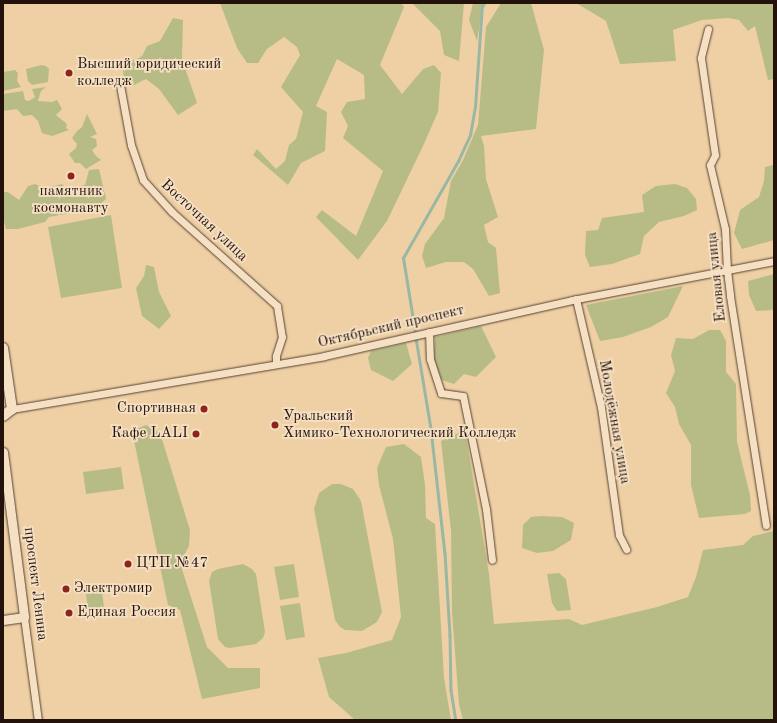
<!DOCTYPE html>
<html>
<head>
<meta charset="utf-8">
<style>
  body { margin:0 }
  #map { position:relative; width:777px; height:723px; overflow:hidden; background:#efd0a5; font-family:"Old Standard TT",serif }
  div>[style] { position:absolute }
  .green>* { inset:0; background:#b7bc87 }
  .stream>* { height:2.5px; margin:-1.25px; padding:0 1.25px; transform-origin:1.25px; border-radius:1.25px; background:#9ab7a4 }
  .roads { filter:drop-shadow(0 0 1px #564232) drop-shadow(0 0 1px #564232) }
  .minor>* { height:7px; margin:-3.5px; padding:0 3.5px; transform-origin:3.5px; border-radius:3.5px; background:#f5e0c4 }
  .tertiary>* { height:9px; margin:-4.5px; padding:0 4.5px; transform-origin:4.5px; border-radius:4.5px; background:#f5e0c4 }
  .secondary>* { height:10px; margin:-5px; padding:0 5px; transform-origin:5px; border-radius:5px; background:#f5e0c4 }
  .dots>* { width:11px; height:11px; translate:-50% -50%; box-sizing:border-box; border:2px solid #f5e0c4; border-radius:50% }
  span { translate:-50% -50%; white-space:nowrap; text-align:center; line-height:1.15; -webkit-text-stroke:3.5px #f5e0c4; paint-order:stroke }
  .poi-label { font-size:15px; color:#23120b }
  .left { translate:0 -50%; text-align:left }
  .right { translate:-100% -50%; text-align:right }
  .street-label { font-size:15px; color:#23120b }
  .frame { position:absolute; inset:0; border:4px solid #23120b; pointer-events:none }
</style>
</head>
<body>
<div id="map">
  <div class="green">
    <i style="clip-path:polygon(220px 3px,401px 3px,404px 7px,380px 65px,402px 94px,423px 69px,434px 65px,441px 73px,438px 112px,423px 146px,387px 221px,358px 260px,316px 217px,322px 210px,356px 236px,383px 171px,343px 138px,348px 126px,341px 112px,347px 102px,365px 99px,364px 75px,337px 59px,316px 106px,327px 112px,325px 151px,301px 163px,288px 185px,253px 155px,257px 149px,276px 169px,285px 161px,289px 145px,296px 139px,303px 112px,281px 87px,300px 55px,297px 47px,284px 37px,267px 49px,258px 63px,247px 63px,237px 48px)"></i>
    <i style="clip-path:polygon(412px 3px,464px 3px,459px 61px,444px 55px,440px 31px)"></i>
    <i style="clip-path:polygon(473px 3px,487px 3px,482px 11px,477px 41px,469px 20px)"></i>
    <i style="clip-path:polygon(501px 3px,531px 3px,544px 50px,536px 129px,481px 136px,484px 146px,486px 179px,498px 217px,484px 225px,488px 242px,496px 248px,500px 293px,489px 296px,473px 269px,464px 262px,446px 262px,426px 268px,422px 256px,425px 244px,444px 218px,451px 181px,463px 160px,478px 125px,486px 27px)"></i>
    <i style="clip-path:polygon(576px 3px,774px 3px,774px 79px,768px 80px,755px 26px,748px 31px,739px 20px,728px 18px,702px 20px,673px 30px,676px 61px,620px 64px,606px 21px)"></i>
    <i style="clip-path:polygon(173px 18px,183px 20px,182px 59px,197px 103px,178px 115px,159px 89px,146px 79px,132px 86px,124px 79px,122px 62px,137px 59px,142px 56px,147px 46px,160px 41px)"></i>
    <i style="clip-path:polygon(41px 65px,46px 66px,49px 69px,48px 82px,32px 85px,28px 81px,26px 69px)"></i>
    <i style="clip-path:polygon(15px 70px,18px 73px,17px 81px,21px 87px,3px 91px,3px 72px)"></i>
    <i style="clip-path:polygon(46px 87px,41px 91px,38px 101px,52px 102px,57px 100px,62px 109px,56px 115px,67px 124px,66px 128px,69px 130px,52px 136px,42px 133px,38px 121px,32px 115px,23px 116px,17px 109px,3px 111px,3px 94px,23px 91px,25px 100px,29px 101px,35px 97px,32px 89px)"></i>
    <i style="clip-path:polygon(87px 114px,97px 134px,90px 137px,96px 139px,97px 146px,92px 150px,96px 156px,101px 160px,86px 169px,80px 163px,75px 163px,69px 154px,76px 148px,77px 144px,72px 138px,77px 131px,82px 127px)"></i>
    <i style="clip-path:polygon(773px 165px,774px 240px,742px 249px,734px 233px,740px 210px,759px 197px,764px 181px,765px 167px)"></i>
    <i style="clip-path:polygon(99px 169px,106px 199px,94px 209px,49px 217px,45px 222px,18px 229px,6px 229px,3px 218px,3px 192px,8px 192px,19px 200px,28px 186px,35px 184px,45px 188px,62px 184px,67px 189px,85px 185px,89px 170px)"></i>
    <i style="clip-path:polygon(675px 184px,687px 188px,696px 199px,697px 210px,684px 216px,659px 222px,644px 236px,640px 254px,612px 264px,590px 267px,585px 255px,586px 231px,598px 230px,602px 218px,644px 212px,642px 195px,656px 186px)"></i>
    <i style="clip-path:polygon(111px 215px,122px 288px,61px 298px,48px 227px)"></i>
    <i style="clip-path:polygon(146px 265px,154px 267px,159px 292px,171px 316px,159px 329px,142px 316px,136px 288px,144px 276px)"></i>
    <i style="clip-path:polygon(774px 274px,774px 310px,756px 311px,749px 295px,748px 281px)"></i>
    <i style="clip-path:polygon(683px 286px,668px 317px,651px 327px,623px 337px,600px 341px,586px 305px)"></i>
    <i style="clip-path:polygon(481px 326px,496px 357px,476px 377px,464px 374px,454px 384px,442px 380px,434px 361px,435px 337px)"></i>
    <i style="clip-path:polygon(709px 330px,720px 330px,726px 341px,726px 372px,736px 384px,737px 442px,750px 495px,751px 511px,745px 514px,699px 518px,691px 485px,691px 445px,679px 424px,675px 407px,666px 393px,675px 371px,671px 355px,676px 338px,693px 339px)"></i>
    <i style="clip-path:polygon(406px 343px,412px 364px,393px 381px,371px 370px,368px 358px,371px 351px)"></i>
    <i style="clip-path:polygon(146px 425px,157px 431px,161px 436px,190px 530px,189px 546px,180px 563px,207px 647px,228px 668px,260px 668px,260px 688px,202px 699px,180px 610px,168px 605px,132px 431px)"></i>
    <i style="clip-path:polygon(465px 430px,489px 574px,494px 624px,569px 619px,582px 625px,657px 607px,688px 597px,696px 577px,703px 550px,743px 545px,753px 536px,774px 531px,774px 720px,463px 720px,459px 705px,452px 613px,451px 531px,441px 441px)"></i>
    <i style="clip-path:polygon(404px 444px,421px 457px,425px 485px,426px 518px,435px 524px,444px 678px,451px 720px,355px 720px,329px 697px,318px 658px,346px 653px,392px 640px,401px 617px,393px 539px,379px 485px,377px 468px,386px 447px)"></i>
    <i style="clip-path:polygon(121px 467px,124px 489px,86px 494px,83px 472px)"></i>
    <i style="clip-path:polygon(332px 484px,341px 484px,353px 489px,361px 501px,382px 612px,377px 622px,362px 631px,345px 630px,340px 627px,335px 620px,314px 509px,319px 493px)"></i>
    <i style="clip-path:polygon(541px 516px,562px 517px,574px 523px,571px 540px,553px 551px,537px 553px,522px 548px,523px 525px,531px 517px)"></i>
    <i style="clip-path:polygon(243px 564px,252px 569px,256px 574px,265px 632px,263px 638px,256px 644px,230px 648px,225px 647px,218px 639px,209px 581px,212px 572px,218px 569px)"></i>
    <i style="clip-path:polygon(294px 564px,299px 597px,280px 600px,274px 567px)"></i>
    <i style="clip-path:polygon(559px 573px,566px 579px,571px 610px,557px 611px,552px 603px,547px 574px)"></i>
    <i style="clip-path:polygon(101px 585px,104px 607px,88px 610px,85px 587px)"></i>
    <i style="clip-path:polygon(300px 603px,305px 637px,286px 640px,280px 606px)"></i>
  </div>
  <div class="stream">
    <i style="left:415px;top:332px;width:75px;rotate:-99.2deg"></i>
    <i style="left:403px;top:258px;width:112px;rotate:-60.4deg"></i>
    <i style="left:458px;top:161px;width:29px;rotate:-65deg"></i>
    <i style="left:470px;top:135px;width:28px;rotate:-80deg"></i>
    <i style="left:475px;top:107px;width:104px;rotate:-86.1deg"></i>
    <i style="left:416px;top:338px;width:92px;rotate:80.6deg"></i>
    <i style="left:431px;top:429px;width:125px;rotate:83.6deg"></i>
    <i style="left:445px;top:553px;width:82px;rotate:86.5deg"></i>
    <i style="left:450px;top:635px;width:55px;rotate:89deg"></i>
    <i style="left:451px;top:690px;width:30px;rotate:81deg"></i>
  </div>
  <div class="roads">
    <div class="minor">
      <i style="left:708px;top:29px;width:30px;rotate:104deg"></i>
      <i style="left:701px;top:58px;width:98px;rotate:81.8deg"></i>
      <i style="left:715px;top:155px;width:11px;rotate:117deg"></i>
      <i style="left:710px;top:165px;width:66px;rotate:76.8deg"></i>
      <i style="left:725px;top:229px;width:41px;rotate:87.2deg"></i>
      <i style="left:727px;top:270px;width:26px;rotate:83deg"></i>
      <i style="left:730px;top:296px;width:232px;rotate:81.1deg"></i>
      <i style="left:120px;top:85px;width:61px;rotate:79.6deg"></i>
      <i style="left:131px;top:145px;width:37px;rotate:71deg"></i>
      <i style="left:143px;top:180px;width:43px;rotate:47.8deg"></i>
      <i style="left:172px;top:212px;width:141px;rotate:41.8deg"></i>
      <i style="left:277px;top:306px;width:31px;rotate:81deg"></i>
      <i style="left:282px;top:337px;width:20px;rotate:108deg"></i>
      <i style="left:276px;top:356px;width:8px;rotate:90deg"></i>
      <i style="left:576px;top:299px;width:111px;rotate:77deg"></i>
      <i style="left:601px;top:407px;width:129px;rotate:82deg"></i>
      <i style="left:619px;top:535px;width:16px;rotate:63deg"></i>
      <i style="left:429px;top:332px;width:27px;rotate:88deg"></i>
      <i style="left:430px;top:359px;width:36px;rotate:72deg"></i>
      <i style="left:441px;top:393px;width:22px;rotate:8deg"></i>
      <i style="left:463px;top:396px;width:115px;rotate:78.5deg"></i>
      <i style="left:486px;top:509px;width:51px;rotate:83.3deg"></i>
      <i style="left:12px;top:409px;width:316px;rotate:-9.6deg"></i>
      <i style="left:324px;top:356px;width:254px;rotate:-12.7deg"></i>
      <i style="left:572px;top:300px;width:206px;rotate:-10.9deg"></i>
      <i style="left:24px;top:617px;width:104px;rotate:82.3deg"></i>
    </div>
    <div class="tertiary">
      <i style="left:3px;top:452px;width:166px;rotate:82.7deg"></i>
      <i style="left:24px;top:617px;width:21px;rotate:172deg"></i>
    </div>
    <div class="secondary">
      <i style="left:3px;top:348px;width:62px;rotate:81.6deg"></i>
      <i style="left:12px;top:409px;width:11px;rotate:142deg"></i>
    </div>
  </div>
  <div class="dots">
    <i style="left:69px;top:73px;background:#8f2418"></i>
    <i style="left:71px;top:176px;background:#8f2418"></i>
    <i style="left:204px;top:409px;background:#8f2418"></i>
    <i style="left:275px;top:425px;background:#8f2418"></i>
    <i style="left:196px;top:434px;background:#8f2418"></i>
    <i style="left:128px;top:564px;background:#8f2418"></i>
    <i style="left:66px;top:589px;background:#8f2418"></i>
    <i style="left:69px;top:613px;background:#8f2418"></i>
  </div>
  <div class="poi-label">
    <span class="left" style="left:77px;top:73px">Высший юридический<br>колледж</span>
    <span style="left:71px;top:200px">памятник<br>космонавту</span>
    <span class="right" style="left:196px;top:409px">Спортивная</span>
    <span class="left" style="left:283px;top:425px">Уральский<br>Химико-Технологический Колледж</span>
    <span class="right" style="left:188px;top:434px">Кафе LALI</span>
    <span class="left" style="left:136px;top:564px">ЦТП №47</span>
    <span class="left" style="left:74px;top:589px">Электромир</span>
    <span class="left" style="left:77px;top:613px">Единая Россия</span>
  </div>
  <div class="street-label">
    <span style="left:204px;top:221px;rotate:43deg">Восточная улица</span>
    <span style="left:717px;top:277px;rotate:-96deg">Еловая улица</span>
    <span style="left:391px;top:327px;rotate:-13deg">Октябрьский проспект</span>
    <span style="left:614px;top:422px;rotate:80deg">Молодёжная улица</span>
    <span style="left:35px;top:584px;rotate:83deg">проспект Ленина</span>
  </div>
  <div class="frame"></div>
</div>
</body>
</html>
